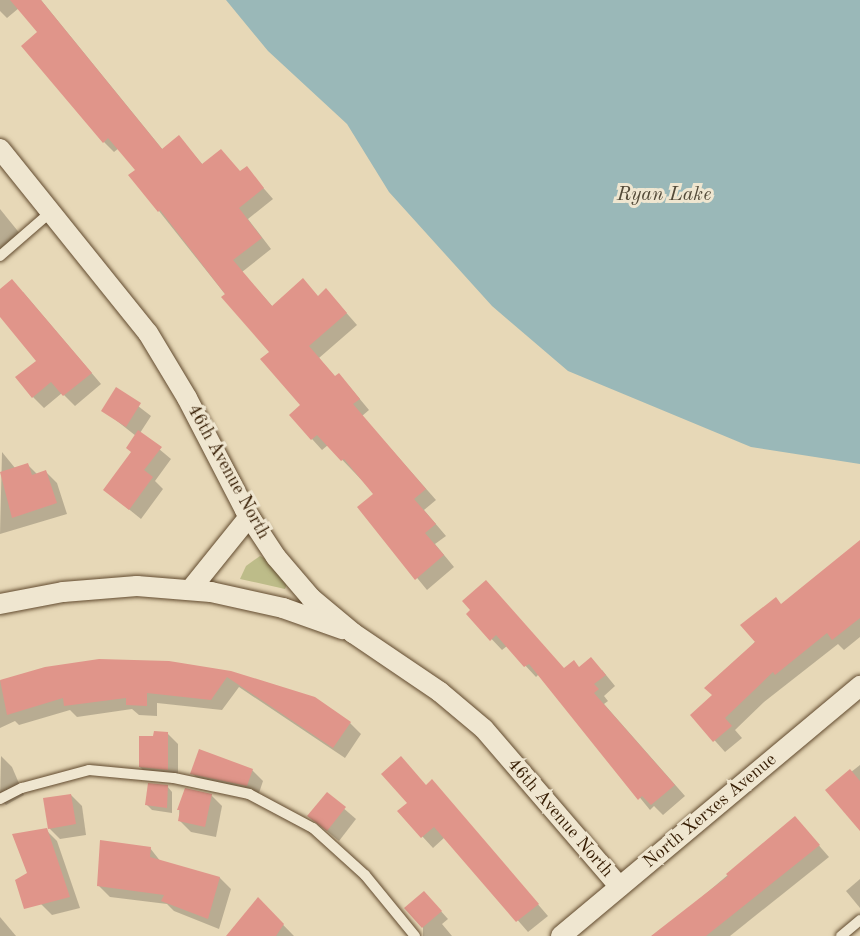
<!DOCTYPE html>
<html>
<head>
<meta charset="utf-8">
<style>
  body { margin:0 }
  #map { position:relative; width:860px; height:936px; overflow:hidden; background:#e7d8b7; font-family:"Old Standard TT",serif }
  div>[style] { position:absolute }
  .green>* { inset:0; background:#bdbc89 }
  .water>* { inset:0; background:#9ab8b8 }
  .shadow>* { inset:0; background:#0003 }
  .building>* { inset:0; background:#e0958a }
  .roads { filter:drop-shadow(0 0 2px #614a2e) drop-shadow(0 0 2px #614a2e) }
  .lane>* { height:10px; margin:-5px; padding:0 5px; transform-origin:5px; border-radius:5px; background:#efe6d0 }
  .street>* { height:20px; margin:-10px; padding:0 10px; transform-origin:10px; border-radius:10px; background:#efe6d0 }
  span { translate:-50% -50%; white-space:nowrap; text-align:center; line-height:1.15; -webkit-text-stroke:6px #efe6d0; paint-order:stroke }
  .street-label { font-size:18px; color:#341b01 }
  .water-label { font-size:20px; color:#534a38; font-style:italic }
</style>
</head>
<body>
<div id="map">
  <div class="green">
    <i style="clip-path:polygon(260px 556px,268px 560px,287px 584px,285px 589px,240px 579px,246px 566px)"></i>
  </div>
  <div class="water">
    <i style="clip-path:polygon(226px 0,860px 0,860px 464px,751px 447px,568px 371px,492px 306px,389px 192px,347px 124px,268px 51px)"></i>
  </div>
  <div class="shadow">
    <i style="clip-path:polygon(0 0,41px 0,163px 150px,179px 137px,203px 165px,241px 172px,246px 168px,273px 199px,248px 219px,271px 249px,242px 272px,273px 307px,319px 297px,336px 301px,357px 325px,319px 358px,336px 378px,349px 386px,369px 410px,362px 416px,436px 500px,424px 510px,446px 536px,435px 544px,454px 567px,427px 590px,359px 507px,375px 494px,328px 445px,322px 450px,312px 439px,302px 406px,271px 352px,159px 211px,137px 170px,119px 148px,114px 152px,104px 142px,39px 32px,19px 8px,7px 18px,0 11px)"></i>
    <i style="clip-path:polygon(0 209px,21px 235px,0 252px)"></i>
    <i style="clip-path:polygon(0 291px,23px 292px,101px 384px,75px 406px,62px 393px,44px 408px,33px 397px,38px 361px,0 315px)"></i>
    <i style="clip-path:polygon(116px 389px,151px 416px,140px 433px,171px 459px,155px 481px,163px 489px,141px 519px,105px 490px,133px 453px,136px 436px,103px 410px)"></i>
    <i style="clip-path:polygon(2px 452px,15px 468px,27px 464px,38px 475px,46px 472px,57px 483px,67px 514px,0 534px)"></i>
    <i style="clip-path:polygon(860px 546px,860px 637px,844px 650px,838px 644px,764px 702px,735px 730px,742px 738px,725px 752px,692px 715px,714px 696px,782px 606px)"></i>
    <i style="clip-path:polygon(468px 614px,564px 669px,602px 670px,615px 686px,604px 696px,608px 701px,604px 704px,685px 796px,663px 815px,654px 806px,650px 810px,539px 674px,536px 677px,507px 646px,502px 650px)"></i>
    <i style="clip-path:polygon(45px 668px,231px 673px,350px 723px,361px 734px,345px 758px,239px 687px,222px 710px,157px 703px,157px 716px,139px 715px,132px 709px,77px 717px,70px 710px,19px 725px,15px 721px,0 728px,0 681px)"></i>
    <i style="clip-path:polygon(167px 733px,178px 744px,178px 780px,151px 778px,140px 767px,155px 738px)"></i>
    <i style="clip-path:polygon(1px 756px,12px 767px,24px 795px,6px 805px,0 799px)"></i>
    <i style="clip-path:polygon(860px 765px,860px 828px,828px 790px)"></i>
    <i style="clip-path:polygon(252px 770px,263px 781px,258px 796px,203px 784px,192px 773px)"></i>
    <i style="clip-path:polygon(432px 781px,548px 916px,528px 932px,445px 837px,433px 848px,400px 812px)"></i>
    <i style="clip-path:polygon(167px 786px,172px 792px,172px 813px,152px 810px,147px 805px)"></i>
    <i style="clip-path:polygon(327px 794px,356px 819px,339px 841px,310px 817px)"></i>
    <i style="clip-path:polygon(71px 795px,82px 806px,86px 835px,60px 839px,49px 828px)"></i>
    <i style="clip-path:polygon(211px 795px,222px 806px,216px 837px,191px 832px,180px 821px,179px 809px)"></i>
    <i style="clip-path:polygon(795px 818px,829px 857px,730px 936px,656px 936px)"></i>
    <i style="clip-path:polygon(46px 830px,57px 841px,80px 908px,52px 915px,41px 904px)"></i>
    <i style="clip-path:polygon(150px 848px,161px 862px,220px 878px,231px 889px,219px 929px,174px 911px,167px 904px,110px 897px,99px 886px)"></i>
    <i style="clip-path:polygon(860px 879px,860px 908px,846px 891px)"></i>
    <i style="clip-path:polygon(258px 899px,294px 936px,228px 936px)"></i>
    <i style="clip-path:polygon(431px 900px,448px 919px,442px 924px,452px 936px,423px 936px,423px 927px,406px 908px)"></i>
    <i style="clip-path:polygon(0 917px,16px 936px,0 936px)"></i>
  </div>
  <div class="building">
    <i style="clip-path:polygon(10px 0,41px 0,162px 149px,179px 135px,202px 164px,221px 149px,240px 171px,247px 166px,264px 188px,239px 208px,262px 238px,233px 260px,272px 306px,303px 278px,318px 296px,326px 288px,347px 313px,309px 346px,335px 376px,339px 373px,360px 399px,353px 404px,426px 489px,414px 499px,436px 524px,425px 533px,444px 555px,415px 580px,357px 507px,373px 494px,344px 459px,341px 461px,317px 435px,311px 440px,289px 415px,300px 405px,260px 359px,269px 352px,221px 297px,225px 294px,160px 210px,158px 212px,128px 175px,135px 170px,108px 138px,103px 143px,21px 46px,37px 32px)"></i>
    <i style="clip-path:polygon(12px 279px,92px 373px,63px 396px,51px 382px,32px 398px,15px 377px,36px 361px,0 317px,0 289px)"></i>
    <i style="clip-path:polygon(116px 387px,141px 403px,126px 427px,101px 411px)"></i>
    <i style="clip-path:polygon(138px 430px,162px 447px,144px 470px,153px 477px,129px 510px,103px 490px,131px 452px,126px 448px)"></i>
    <i style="clip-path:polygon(28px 463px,32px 475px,46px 470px,57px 503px,12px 518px,0 472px)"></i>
    <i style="clip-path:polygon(860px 540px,860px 618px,832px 640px,827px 633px,775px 675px,773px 672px,725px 718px,732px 726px,713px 742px,690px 715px,712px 695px,704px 688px,755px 642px,740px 625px,776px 597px,781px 604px)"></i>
    <i style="clip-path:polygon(486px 580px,564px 668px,574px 660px,579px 667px,591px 657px,606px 675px,594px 684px,599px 689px,594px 693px,675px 785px,651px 805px,642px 796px,638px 800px,529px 664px,524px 667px,496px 635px,490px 641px,466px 614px,470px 610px,462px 601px)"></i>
    <i style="clip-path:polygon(99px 659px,169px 661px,231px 671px,315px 697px,351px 722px,333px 748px,227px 677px,211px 700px,147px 693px,147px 706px,126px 705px,126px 698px,64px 706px,63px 698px,7px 715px,0 680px,45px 667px)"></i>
    <i style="clip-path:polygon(154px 731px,168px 732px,168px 770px,139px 767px,139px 736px,153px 736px)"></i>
    <i style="clip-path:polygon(199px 749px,253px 769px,247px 786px,190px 774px)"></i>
    <i style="clip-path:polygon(401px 756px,426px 785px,432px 779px,539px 904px,516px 922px,434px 827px,421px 838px,397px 811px,407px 803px,381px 774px)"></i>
    <i style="clip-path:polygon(850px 769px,860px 781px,860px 831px,825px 790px)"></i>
    <i style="clip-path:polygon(148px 783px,168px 785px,167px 808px,145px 805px)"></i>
    <i style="clip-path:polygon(185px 788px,212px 794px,205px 827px,178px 821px,180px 810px,177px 810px)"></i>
    <i style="clip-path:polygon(327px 792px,346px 807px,327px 831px,307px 816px)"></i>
    <i style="clip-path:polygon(71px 794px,76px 824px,48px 829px,43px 798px)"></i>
    <i style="clip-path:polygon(795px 816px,820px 845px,706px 936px,651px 936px,728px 876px,726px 874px)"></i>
    <i style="clip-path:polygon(47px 828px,70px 897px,24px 909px,15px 880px,27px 873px,12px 834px)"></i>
    <i style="clip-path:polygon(100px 840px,151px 847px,150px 857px,220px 877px,208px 919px,161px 901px,164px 895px,97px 886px)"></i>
    <i style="clip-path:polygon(424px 891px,442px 911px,422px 928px,404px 908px)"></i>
    <i style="clip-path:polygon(258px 897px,284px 924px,276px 936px,226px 936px)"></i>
  </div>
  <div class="roads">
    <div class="lane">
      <i style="left:0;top:256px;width:69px;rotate:-40.9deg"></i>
      <i style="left:0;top:799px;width:25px;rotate:-27deg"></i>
      <i style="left:22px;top:788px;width:69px;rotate:-15deg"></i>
      <i style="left:89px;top:770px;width:85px;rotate:5.4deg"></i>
      <i style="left:174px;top:778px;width:77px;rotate:12deg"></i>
      <i style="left:249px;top:794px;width:72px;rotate:28deg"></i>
      <i style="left:313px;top:828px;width:70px;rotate:42.1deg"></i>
      <i style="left:365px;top:875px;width:79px;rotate:50.7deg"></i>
      <i style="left:841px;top:936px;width:25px;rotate:-40deg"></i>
    </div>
    <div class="street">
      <i style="left:0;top:149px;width:236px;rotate:51.2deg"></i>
      <i style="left:148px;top:333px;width:76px;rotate:59deg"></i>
      <i style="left:187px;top:398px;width:126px;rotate:62.6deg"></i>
      <i style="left:245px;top:510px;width:56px;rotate:56.6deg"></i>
      <i style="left:276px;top:557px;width:54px;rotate:49.5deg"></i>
      <i style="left:311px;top:598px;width:55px;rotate:39.8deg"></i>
      <i style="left:353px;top:633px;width:105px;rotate:34.1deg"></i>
      <i style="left:440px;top:692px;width:57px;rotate:40.1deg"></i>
      <i style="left:484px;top:729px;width:208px;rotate:49.3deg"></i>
      <i style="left:190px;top:590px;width:94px;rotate:-51.1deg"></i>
      <i style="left:0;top:604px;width:64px;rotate:-10.8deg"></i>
      <i style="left:63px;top:592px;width:74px;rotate:-4.6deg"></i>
      <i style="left:137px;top:586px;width:74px;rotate:4.6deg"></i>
      <i style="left:211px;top:592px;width:74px;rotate:12.5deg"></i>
      <i style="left:283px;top:608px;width:63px;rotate:19.6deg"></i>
      <i style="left:561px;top:936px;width:390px;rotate:-39.9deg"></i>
    </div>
  </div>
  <div class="street-label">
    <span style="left:228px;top:472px;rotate:61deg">46th Avenue North</span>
    <span style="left:710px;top:811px;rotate:-40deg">North Xerxes Avenue</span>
    <span style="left:560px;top:818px;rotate:49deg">46th Avenue North</span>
  </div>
  <div class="water-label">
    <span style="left:664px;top:195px">Ryan Lake</span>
  </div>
</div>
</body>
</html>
